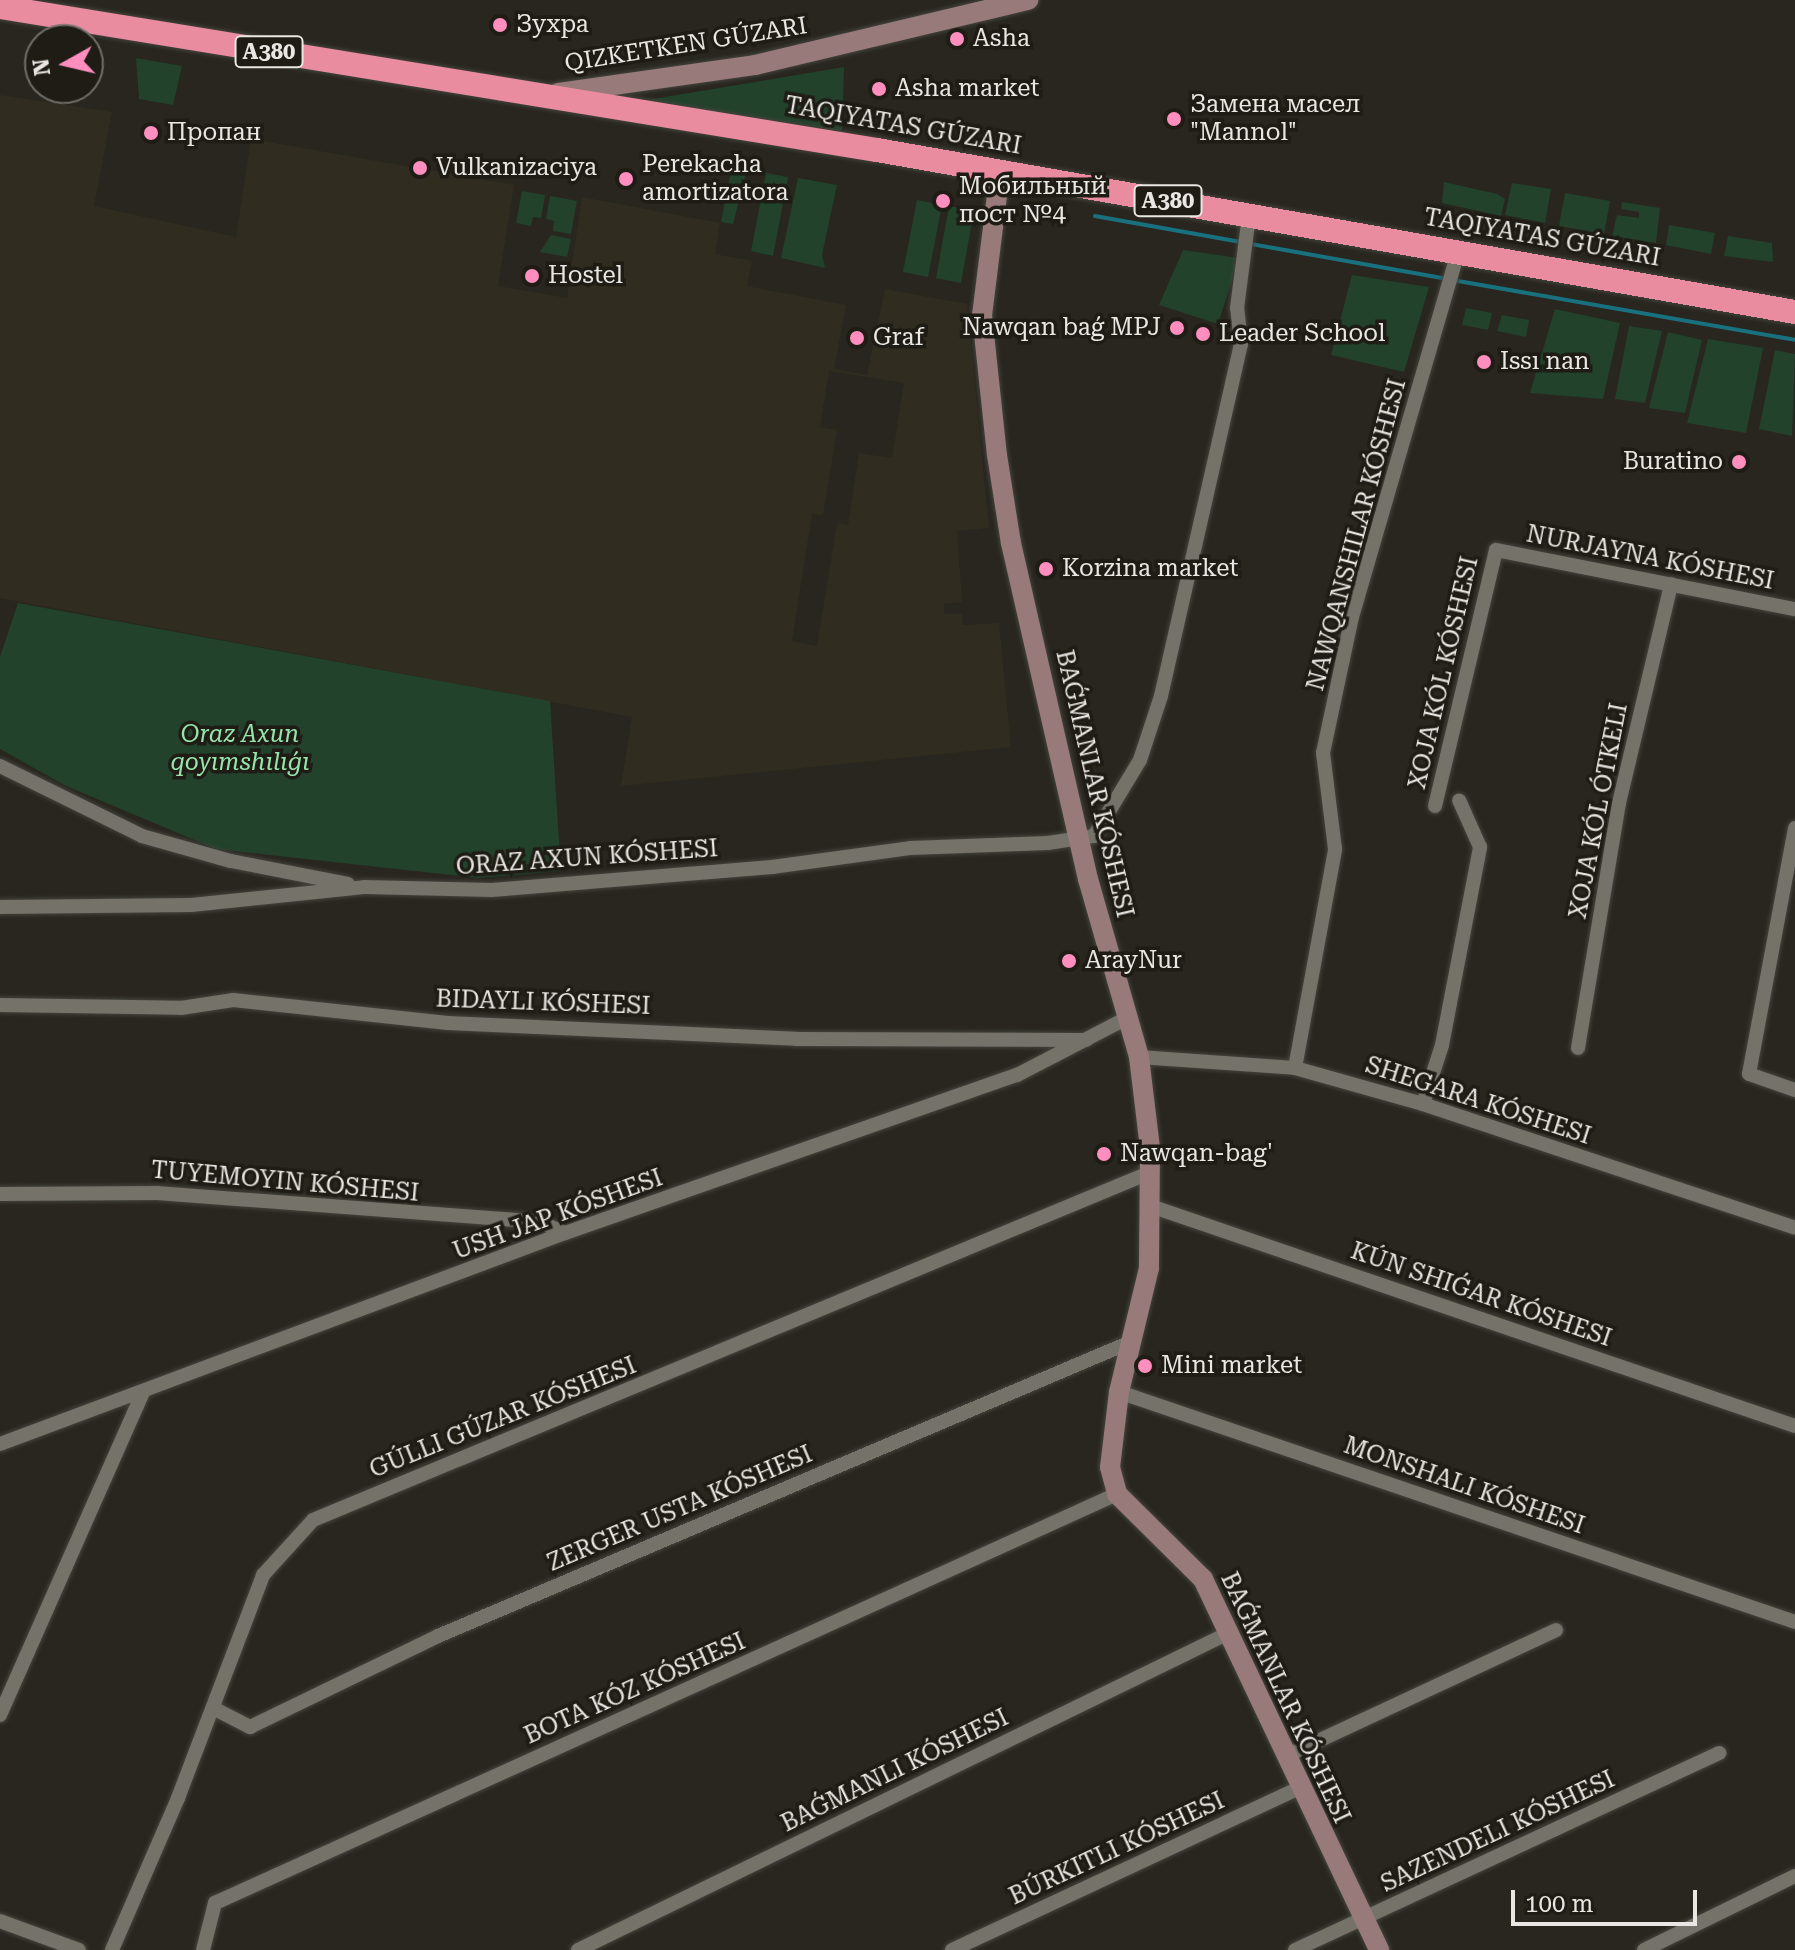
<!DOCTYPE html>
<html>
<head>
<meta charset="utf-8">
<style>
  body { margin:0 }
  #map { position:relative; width:1795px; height:1950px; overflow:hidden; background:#28261f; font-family:"Roboto Serif",serif }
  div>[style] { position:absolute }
  .built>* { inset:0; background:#302c1f }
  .green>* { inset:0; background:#22422b }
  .stream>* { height:4px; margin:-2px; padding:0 2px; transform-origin:2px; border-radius:2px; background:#19717f }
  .roads { filter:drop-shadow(0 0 2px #44433d) drop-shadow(0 0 2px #44433d) }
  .street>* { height:14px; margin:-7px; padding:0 7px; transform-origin:7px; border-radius:7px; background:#747269 }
  .secondary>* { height:20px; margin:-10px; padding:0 10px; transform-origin:10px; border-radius:10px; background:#977a79 }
  .highway>* { height:24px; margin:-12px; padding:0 12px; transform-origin:12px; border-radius:12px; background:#e98c9f }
  .dots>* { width:22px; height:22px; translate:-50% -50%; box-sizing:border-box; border:4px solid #1e1c15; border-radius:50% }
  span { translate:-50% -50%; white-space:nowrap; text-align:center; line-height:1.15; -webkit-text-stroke:7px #1e1c15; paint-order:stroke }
  .shield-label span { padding:2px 6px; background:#1e1c15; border:2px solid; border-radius:6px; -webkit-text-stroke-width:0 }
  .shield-label { font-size:22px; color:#e9e7e3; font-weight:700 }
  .poi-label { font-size:24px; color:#e9e7e3 }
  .left { translate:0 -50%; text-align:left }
  .right { translate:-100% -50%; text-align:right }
  .street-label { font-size:24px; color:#e9e7e3 }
  .park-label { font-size:24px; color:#96e4ab; font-style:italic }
  .north { position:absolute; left:24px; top:24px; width:80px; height:80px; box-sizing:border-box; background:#1e1c15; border:2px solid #6f6d67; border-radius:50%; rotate:262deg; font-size:22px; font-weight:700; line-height:32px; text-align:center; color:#e9e7e3 }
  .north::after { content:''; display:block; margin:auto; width:28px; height:36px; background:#fe8ebd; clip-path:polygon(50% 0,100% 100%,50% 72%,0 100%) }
  .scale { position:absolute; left:1511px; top:1890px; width:186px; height:36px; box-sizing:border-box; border:4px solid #e9e7e3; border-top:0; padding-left:10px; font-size:24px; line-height:28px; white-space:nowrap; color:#e9e7e3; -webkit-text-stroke:6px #1e1c15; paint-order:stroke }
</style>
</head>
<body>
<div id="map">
  <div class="built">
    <i style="clip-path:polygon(evenodd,0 95px,112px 112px,94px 206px,236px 237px,251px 139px,514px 185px,498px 286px,567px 298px,582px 197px,720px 223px,715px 254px,752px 261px,747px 286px,846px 305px,834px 369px,867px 375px,885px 289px,967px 304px,989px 528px,957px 531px,962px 602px,944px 604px,944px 614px,962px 614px,963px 625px,999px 623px,1011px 747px,621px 786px,632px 717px,0 598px,0 95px,829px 371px,904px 383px,892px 458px,859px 453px,848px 525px,837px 523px,817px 646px,792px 641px,812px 514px,823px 515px,837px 430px,820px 427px,829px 371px)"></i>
  </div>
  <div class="green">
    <i style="clip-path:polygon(136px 58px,182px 66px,173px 105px,139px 99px)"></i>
    <i style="clip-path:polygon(844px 67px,842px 132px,641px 101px)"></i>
    <i style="clip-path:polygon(732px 166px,747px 169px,733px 224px,721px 222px)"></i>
    <i style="clip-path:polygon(766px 173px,788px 177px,773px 256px,751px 251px)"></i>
    <i style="clip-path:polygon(798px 178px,837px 185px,822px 255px,825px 268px,781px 258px)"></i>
    <i style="clip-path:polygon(1444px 182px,1497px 194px,1505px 199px,1501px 216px,1442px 203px)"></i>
    <i style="clip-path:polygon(1512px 183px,1551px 189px,1545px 223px,1505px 215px)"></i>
    <i style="clip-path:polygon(522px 191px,545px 195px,541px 218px,533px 217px,531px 226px,516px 223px)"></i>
    <i style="clip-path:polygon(1565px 193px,1610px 201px,1604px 234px,1559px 226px)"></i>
    <i style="clip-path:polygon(550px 196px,577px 201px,571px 234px,553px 231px,554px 221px,546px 219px)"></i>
    <i style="clip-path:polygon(917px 200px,942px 205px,928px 277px,903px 272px)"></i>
    <i style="clip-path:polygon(1622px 202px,1660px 208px,1656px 243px,1612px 236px,1617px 215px,1639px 218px,1639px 212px,1621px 209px)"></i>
    <i style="clip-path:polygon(949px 206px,974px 211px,961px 283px,936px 278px)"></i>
    <i style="clip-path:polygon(1669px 225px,1715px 233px,1711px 254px,1666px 245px)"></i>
    <i style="clip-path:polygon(551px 235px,571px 239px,567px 257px,540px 252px)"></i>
    <i style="clip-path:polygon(1728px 236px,1772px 243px,1773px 262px,1724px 256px)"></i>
    <i style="clip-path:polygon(1183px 250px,1239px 258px,1218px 324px,1159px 305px)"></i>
    <i style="clip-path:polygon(1352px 275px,1429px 287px,1404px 372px,1331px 355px)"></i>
    <i style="clip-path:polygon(1466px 308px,1492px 313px,1488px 330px,1462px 325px)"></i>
    <i style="clip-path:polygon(1555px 309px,1620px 323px,1603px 399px,1530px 393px)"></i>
    <i style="clip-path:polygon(1502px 315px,1529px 320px,1526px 337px,1497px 331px)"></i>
    <i style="clip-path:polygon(1629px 326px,1662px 331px,1645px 403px,1615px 399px)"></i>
    <i style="clip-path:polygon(1668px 332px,1702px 340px,1685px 413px,1649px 408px)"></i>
    <i style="clip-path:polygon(1708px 339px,1763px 348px,1746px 433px,1687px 423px)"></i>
    <i style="clip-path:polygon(1775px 350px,1795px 354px,1792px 436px,1759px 429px)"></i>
    <i style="clip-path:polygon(18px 603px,550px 701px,561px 871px,478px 878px,216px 849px,66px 786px,0 749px,0 657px)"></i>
  </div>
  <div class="stream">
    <i style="left:1095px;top:216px;width:148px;rotate:10.1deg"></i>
    <i style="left:1251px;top:244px;width:194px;rotate:10.1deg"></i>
    <i style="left:1458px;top:281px;width:342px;rotate:9.9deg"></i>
  </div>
  <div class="roads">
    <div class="street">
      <i style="left:0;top:766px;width:158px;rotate:26.2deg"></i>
      <i style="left:142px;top:836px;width:92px;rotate:15.7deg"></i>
      <i style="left:231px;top:861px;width:119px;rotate:11.1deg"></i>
      <i style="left:1435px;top:806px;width:263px;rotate:-76.6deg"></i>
      <i style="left:1496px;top:550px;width:305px;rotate:11.2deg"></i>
      <i style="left:1795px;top:828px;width:250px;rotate:100.6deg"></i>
      <i style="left:1749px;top:1074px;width:49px;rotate:19.2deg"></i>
      <i style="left:0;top:907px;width:191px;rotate:-0.6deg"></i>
      <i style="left:191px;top:905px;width:174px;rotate:-5.9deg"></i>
      <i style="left:364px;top:887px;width:128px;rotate:1.3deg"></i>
      <i style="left:492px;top:890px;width:281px;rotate:-4.7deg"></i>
      <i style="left:772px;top:867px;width:139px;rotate:-7.8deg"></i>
      <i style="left:910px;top:848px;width:138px;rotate:-2.1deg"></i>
      <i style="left:1048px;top:843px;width:47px;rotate:-8.7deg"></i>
      <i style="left:1094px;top:836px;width:89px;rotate:-58.8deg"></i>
      <i style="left:1140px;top:760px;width:67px;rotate:-71.8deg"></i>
      <i style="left:1161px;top:696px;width:361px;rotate:-77.2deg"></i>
      <i style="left:1241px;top:344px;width:36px;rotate:-96deg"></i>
      <i style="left:1237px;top:308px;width:94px;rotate:-82.6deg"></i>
      <i style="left:0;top:1005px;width:181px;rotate:0.9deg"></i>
      <i style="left:181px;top:1008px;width:53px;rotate:-8.7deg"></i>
      <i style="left:233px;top:1000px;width:216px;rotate:6.1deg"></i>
      <i style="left:448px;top:1023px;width:348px;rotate:2.6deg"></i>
      <i style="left:796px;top:1039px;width:290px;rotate:0.2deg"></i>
      <i style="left:1578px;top:1048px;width:248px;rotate:-80.5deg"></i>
      <i style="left:1619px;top:803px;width:225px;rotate:-76.6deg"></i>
      <i style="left:1139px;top:1057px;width:156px;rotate:4deg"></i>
      <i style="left:1295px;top:1068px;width:133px;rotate:15.7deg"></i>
      <i style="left:1423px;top:1104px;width:392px;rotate:18.4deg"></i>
      <i style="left:1295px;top:1068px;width:223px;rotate:-79.6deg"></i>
      <i style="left:1335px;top:849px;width:97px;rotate:-97.1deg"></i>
      <i style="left:1323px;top:753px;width:139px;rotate:-78deg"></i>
      <i style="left:1352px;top:617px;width:381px;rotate:-73.8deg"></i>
      <i style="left:1423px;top:1104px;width:62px;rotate:-72.1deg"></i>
      <i style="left:1442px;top:1045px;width:202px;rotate:-79.1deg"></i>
      <i style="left:1480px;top:847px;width:51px;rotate:-114.1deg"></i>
      <i style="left:0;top:1194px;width:157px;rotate:-0.4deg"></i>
      <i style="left:157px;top:1193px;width:384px;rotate:4.3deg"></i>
      <i style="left:540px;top:1222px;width:27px;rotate:24deg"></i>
      <i style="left:1153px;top:1207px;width:678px;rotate:18.84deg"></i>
      <i style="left:1119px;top:1392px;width:714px;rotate:18.79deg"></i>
      <i style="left:0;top:1444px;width:603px;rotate:-20.48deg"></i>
      <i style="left:565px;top:1233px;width:479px;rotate:-19.3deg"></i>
      <i style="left:1017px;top:1075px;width:124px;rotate:-27.4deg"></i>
      <i style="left:213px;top:1708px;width:42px;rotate:27.2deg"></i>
      <i style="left:250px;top:1727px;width:209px;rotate:-25.8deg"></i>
      <i style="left:438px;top:1636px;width:755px;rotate:-23deg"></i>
      <i style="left:0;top:1715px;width:351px;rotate:-66.1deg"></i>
      <i style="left:1286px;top:1756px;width:298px;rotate:-25deg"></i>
      <i style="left:0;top:1921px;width:84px;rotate:20.2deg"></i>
      <i style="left:112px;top:1950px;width:166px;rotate:-66.5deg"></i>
      <i style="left:178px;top:1798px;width:239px;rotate:-69.1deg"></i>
      <i style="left:263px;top:1575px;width:74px;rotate:-47.7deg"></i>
      <i style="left:313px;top:1520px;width:907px;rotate:-22.55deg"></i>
      <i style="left:203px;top:1950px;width:49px;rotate:-75.7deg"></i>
      <i style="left:215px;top:1903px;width:990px;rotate:-24.39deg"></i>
      <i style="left:578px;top:1950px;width:726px;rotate:-25.97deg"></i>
      <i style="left:952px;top:1950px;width:384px;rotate:-25deg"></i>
      <i style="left:1295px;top:1950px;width:468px;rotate:-24.9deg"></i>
      <i style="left:1644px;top:1950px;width:168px;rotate:-26.1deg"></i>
    </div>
    <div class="secondary">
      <i style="left:558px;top:93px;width:199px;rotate:-8.1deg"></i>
      <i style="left:755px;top:65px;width:281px;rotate:-13.4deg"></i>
      <i style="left:1000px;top:171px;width:145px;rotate:97.1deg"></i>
      <i style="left:982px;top:315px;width:141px;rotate:83.9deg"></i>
      <i style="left:997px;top:455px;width:89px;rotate:81deg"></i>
      <i style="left:1011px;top:543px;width:345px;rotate:77.1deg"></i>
      <i style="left:1088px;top:879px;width:185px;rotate:74deg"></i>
      <i style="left:1139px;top:1057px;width:92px;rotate:83.1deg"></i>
      <i style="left:1150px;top:1148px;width:120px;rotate:90.5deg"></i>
      <i style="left:1149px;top:1268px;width:128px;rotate:103.6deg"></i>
      <i style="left:1119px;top:1392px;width:76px;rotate:96.8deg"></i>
      <i style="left:1110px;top:1467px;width:28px;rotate:75deg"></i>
      <i style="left:1117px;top:1494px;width:121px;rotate:44.7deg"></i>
      <i style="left:1203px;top:1579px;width:411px;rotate:64.6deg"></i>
    </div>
    <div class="highway">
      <i style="left:0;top:7px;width:889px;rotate:9.26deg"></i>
      <i style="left:877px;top:150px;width:932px;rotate:10.01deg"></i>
    </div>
  </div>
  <div class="dots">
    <i style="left:500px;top:25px;background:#fe8ebd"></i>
    <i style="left:957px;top:39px;background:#fe8ebd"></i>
    <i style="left:879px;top:89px;background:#fe8ebd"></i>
    <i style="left:1174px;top:119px;background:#fe8ebd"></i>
    <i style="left:151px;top:133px;background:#fe8ebd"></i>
    <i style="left:420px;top:168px;background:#fe8ebd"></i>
    <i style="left:626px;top:179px;background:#fe8ebd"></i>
    <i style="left:943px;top:201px;background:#fe8ebd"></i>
    <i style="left:532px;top:276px;background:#fe8ebd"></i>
    <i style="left:1177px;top:328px;background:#fe8ebd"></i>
    <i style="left:1203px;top:334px;background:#fe8ebd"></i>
    <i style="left:857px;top:338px;background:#fe8ebd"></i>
    <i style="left:1484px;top:362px;background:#fe8ebd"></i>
    <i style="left:1739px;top:462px;background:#fe8ebd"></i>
    <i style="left:1046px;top:569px;background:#fe8ebd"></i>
    <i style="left:1069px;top:961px;background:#fe8ebd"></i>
    <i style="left:1104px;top:1154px;background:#fe8ebd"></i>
    <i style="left:1145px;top:1366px;background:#fe8ebd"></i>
  </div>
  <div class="shield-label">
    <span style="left:269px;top:52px">A380</span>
    <span style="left:1168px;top:201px">A380</span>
  </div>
  <div class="poi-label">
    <span class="left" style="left:516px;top:25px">Зухра</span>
    <span class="left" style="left:973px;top:39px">Asha</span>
    <span class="left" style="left:895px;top:89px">Asha market</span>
    <span class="left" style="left:1190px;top:119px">Замена масел<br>"Mannol"</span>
    <span class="left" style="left:167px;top:133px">Пропан</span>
    <span class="left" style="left:642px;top:179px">Perekacha<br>amortizatora</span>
    <span class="left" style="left:436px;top:168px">Vulkanizaciya</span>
    <span class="left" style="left:959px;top:201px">Мобильный<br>пост №4</span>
    <span class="left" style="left:548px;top:276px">Hostel</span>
    <span class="right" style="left:1161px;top:328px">Nawqan baǵ MPJ</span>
    <span class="left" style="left:1219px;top:334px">Leader School</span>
    <span class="left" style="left:873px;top:338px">Graf</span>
    <span class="left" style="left:1500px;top:362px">Issı nan</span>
    <span class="right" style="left:1723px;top:462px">Buratino</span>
    <span class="left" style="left:1062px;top:569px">Korzina market</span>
    <span class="left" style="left:1085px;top:961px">ArayNur</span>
    <span class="left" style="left:1120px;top:1154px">Nawqan-bag'</span>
    <span class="left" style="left:1161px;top:1366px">Mini market</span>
  </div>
  <div class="street-label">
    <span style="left:686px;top:45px;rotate:-9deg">QIZKETKEN GÚZARI</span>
    <span style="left:903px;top:126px;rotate:10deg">TAQIYATAS GÚZARI</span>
    <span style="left:1542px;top:238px;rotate:10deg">TAQIYATAS GÚZARI</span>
    <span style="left:1357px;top:535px;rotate:-75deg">NAWQANSHILAR KÓSHESI</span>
    <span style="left:1650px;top:558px;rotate:11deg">NURJAYNA KÓSHESI</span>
    <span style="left:1444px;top:673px;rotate:-77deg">XOJA KÓL KÓSHESI</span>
    <span style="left:1094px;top:784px;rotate:77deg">BAǴMANLAR KÓSHESI</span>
    <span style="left:1599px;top:811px;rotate:-79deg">XOJA KÓL ÓTKELI</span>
    <span style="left:587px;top:858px;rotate:-4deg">ORAZ AXUN KÓSHESI</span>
    <span style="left:543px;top:1003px;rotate:2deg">BIDAYLI KÓSHESI</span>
    <span style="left:1478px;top:1101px;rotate:18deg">SHEGARA KÓSHESI</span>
    <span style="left:285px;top:1182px;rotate:5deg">TUYEMOYIN KÓSHESI</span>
    <span style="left:558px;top:1215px;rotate:-20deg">USH JAP KÓSHESI</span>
    <span style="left:1481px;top:1295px;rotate:19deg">KÚN SHIǴAR KÓSHESI</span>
    <span style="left:503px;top:1418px;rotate:-22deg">GÚLLI GÚZAR KÓSHESI</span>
    <span style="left:1464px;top:1486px;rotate:19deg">MONSHALI KÓSHESI</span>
    <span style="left:680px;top:1509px;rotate:-23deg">ZERGER USTA KÓSHESI</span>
    <span style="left:635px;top:1689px;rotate:-24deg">BOTA KÓZ KÓSHESI</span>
    <span style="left:1285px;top:1698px;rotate:65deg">BAǴMANLAR KÓSHESI</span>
    <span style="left:895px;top:1771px;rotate:-26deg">BAǴMANLI KÓSHESI</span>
    <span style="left:1498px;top:1832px;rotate:-25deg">SAZENDELI KÓSHESI</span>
    <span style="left:1117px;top:1849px;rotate:-25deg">BÚRKITLI KÓSHESI</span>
  </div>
  <div class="park-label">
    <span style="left:240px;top:749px">Oraz Axun<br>qoyımshılıǵı</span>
  </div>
  <div class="north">N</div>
  <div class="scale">100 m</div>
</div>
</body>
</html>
